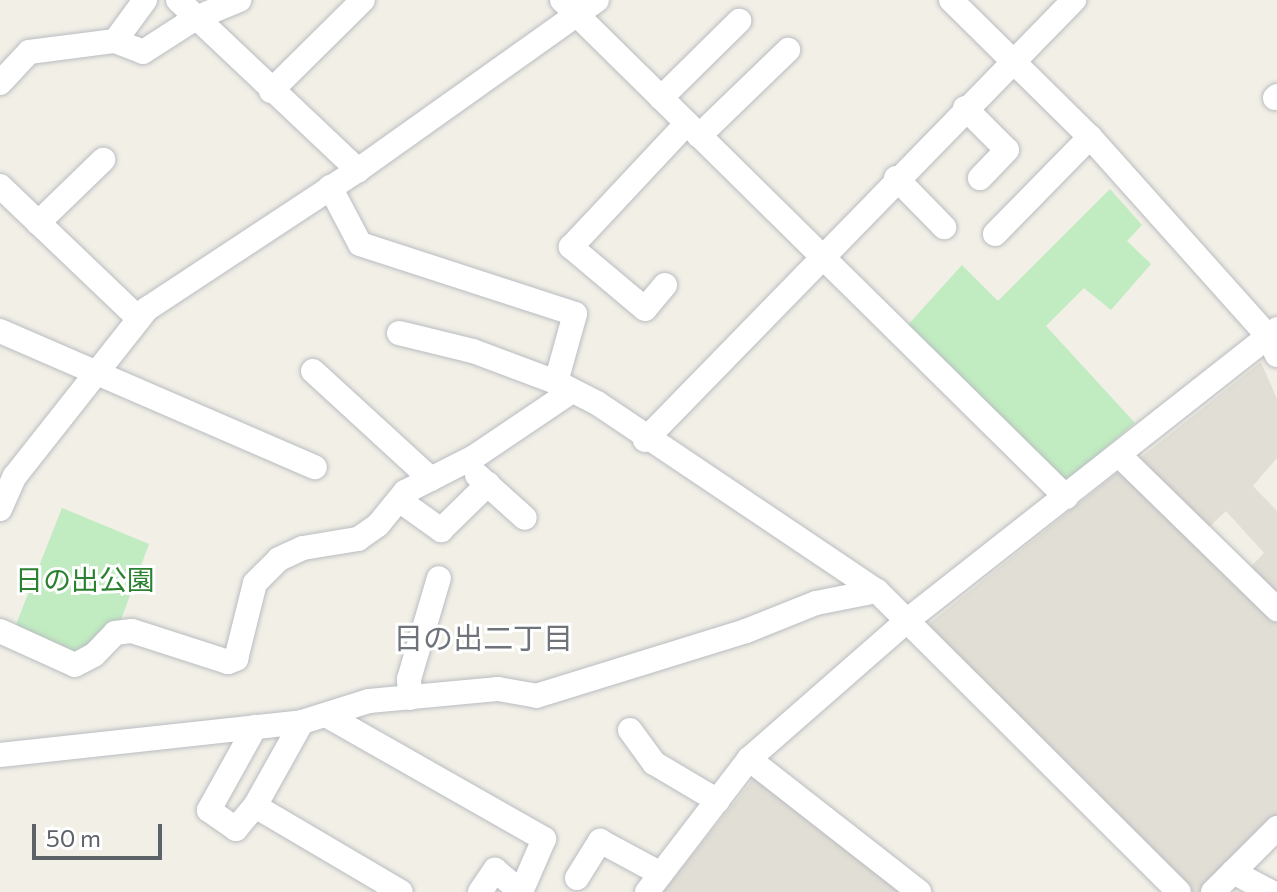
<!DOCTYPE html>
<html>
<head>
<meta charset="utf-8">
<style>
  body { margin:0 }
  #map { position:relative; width:1277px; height:892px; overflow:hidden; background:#f1efe6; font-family:Commissioner,"Noto Sans JP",sans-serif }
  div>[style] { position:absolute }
  .education>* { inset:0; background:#e1ded5 }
  .green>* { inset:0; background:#c1ebc1 }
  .roads { filter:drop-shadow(0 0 2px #b9bcc1) drop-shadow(0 0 2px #b9bcc1) }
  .minor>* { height:24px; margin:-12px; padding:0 12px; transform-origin:12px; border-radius:12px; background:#fff }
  span { translate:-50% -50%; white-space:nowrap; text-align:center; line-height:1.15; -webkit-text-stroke:6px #fff; paint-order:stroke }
  .park-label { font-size:28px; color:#2a8130 }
  .neighbourhood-label { font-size:30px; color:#6e747a }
  .scale { position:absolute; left:32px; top:824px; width:130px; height:36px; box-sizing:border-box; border:4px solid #5d6268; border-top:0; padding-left:10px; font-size:24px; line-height:28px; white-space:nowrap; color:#5d6268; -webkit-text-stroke:6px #fff; paint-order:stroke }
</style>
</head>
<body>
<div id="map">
  <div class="education">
    <i style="clip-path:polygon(1261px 362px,1277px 399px,1277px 458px,1253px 486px,1277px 511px,1277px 602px,1246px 572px,1264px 553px,1226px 511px,1205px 531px,1135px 462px)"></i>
    <i style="clip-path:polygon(1123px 468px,1277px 622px,1277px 817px,1201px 892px,1189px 892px,925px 627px)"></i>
    <i style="clip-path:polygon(754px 778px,903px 892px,663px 892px)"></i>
  </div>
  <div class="green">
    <i style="clip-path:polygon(1110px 189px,1142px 225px,1127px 241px,1151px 264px,1111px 310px,1084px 288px,1046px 326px,1135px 423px,1063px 484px,906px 327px,962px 265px,998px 301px)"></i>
    <i style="clip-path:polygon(62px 508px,149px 544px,119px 625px,77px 657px,15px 627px)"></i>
  </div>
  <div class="roads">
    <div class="minor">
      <i style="left:178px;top:0;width:248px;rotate:43.4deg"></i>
      <i style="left:562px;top:0;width:708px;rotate:44.6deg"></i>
      <i style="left:951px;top:0;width:195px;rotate:44.6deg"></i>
      <i style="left:1090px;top:137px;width:267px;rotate:48.2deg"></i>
      <i style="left:1268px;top:336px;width:21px;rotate:65deg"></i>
      <i style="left:115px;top:41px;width:51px;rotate:-53.8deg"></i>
      <i style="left:0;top:83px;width:42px;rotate:-46.9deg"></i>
      <i style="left:29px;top:52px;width:87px;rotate:-7.3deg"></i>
      <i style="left:115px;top:41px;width:30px;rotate:21deg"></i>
      <i style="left:143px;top:52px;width:63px;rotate:-32.7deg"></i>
      <i style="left:196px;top:18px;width:47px;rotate:-22.7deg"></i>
      <i style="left:271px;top:91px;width:129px;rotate:-44.7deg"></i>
      <i style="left:661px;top:98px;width:110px;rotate:-44.6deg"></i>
      <i style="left:1275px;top:98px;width:3px;rotate:-45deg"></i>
      <i style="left:965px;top:108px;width:59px;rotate:45deg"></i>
      <i style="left:1007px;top:150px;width:39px;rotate:134deg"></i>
      <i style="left:699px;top:136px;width:124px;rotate:-44deg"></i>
      <i style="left:896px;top:178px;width:69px;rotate:45.6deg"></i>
      <i style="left:0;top:186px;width:192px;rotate:43.7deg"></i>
      <i style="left:330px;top:187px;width:64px;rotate:62.2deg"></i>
      <i style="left:360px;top:244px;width:226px;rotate:18deg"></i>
      <i style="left:575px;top:314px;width:71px;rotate:105.6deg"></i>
      <i style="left:556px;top:382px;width:46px;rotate:27.1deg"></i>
      <i style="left:597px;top:403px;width:337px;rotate:33.9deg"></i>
      <i style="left:877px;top:591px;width:426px;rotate:44.9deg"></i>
      <i style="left:38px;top:223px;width:91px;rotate:-44.1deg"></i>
      <i style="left:995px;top:234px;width:136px;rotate:-45.6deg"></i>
      <i style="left:665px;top:285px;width:31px;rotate:130deg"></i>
      <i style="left:645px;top:309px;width:97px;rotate:-140deg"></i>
      <i style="left:571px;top:247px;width:168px;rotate:-46.9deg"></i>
      <i style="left:0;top:331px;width:343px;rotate:23.4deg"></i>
      <i style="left:399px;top:333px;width:76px;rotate:13.7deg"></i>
      <i style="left:473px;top:351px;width:89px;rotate:20.5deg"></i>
      <i style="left:313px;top:371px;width:160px;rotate:42.5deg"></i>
      <i style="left:645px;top:440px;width:615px;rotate:-45.73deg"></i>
      <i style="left:1119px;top:455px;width:221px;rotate:44.3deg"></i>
      <i style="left:477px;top:475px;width:64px;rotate:41.9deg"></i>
      <i style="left:399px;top:500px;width:52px;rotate:35.5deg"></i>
      <i style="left:441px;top:530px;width:66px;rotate:-44.4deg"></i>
      <i style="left:0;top:509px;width:36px;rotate:-66deg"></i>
      <i style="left:15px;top:476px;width:213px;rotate:-51.7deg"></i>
      <i style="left:147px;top:309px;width:253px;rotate:-33.4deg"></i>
      <i style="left:358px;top:170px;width:293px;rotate:-35.4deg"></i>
      <i style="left:0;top:631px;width:82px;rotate:24.4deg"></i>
      <i style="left:75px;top:665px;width:21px;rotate:-28deg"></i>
      <i style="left:94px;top:655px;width:30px;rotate:-46deg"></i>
      <i style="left:115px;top:633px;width:17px;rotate:-7deg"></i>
      <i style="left:132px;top:631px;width:101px;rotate:17.9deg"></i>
      <i style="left:228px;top:662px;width:9px;rotate:-21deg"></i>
      <i style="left:236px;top:659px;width:78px;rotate:-76deg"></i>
      <i style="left:255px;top:583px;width:34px;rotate:-45deg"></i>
      <i style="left:279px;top:559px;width:26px;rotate:-25deg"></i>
      <i style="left:303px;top:548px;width:56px;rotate:-9.3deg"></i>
      <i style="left:358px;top:539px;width:24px;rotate:-35deg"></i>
      <i style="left:378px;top:525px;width:43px;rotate:-50.7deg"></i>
      <i style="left:405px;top:492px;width:77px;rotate:-26.9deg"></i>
      <i style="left:474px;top:457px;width:115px;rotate:-34deg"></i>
      <i style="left:410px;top:698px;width:19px;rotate:-93deg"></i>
      <i style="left:409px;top:679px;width:105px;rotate:-73.5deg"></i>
      <i style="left:326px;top:715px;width:251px;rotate:29.6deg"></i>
      <i style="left:544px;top:839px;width:58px;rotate:113.5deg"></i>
      <i style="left:302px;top:722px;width:96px;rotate:119.2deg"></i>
      <i style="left:255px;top:806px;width:169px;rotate:30.5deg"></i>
      <i style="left:630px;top:730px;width:41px;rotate:54deg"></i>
      <i style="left:654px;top:763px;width:74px;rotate:30.7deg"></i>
      <i style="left:0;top:755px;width:304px;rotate:-6.2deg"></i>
      <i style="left:302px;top:722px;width:70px;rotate:-17.4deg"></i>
      <i style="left:369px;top:701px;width:130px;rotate:-5.3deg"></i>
      <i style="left:498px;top:689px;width:39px;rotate:10deg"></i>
      <i style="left:536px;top:696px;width:220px;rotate:-17.2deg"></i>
      <i style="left:746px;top:631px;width:75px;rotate:-21.8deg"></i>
      <i style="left:816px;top:603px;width:62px;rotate:-11.1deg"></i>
      <i style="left:749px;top:759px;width:216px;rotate:38deg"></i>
      <i style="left:255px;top:806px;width:30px;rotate:130deg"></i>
      <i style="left:236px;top:829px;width:33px;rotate:-145deg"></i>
      <i style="left:209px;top:810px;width:95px;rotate:-61deg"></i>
      <i style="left:1233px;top:872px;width:43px;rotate:27.8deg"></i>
      <i style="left:577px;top:878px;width:44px;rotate:-58.1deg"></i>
      <i style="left:600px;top:841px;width:69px;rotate:28.4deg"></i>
      <i style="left:480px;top:892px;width:27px;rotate:-56deg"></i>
      <i style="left:495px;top:870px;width:34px;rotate:40deg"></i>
      <i style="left:647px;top:892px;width:168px;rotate:-52.5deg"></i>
      <i style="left:749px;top:759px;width:213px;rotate:-41.2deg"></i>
      <i style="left:909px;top:619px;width:469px;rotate:-38.2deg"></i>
      <i style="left:1213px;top:892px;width:91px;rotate:-45deg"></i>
    </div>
  </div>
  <div class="park-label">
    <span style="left:85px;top:579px">日の出公園</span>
  </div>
  <div class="neighbourhood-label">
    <span style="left:483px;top:637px">日の出二丁目</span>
  </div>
  <div class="scale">50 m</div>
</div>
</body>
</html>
